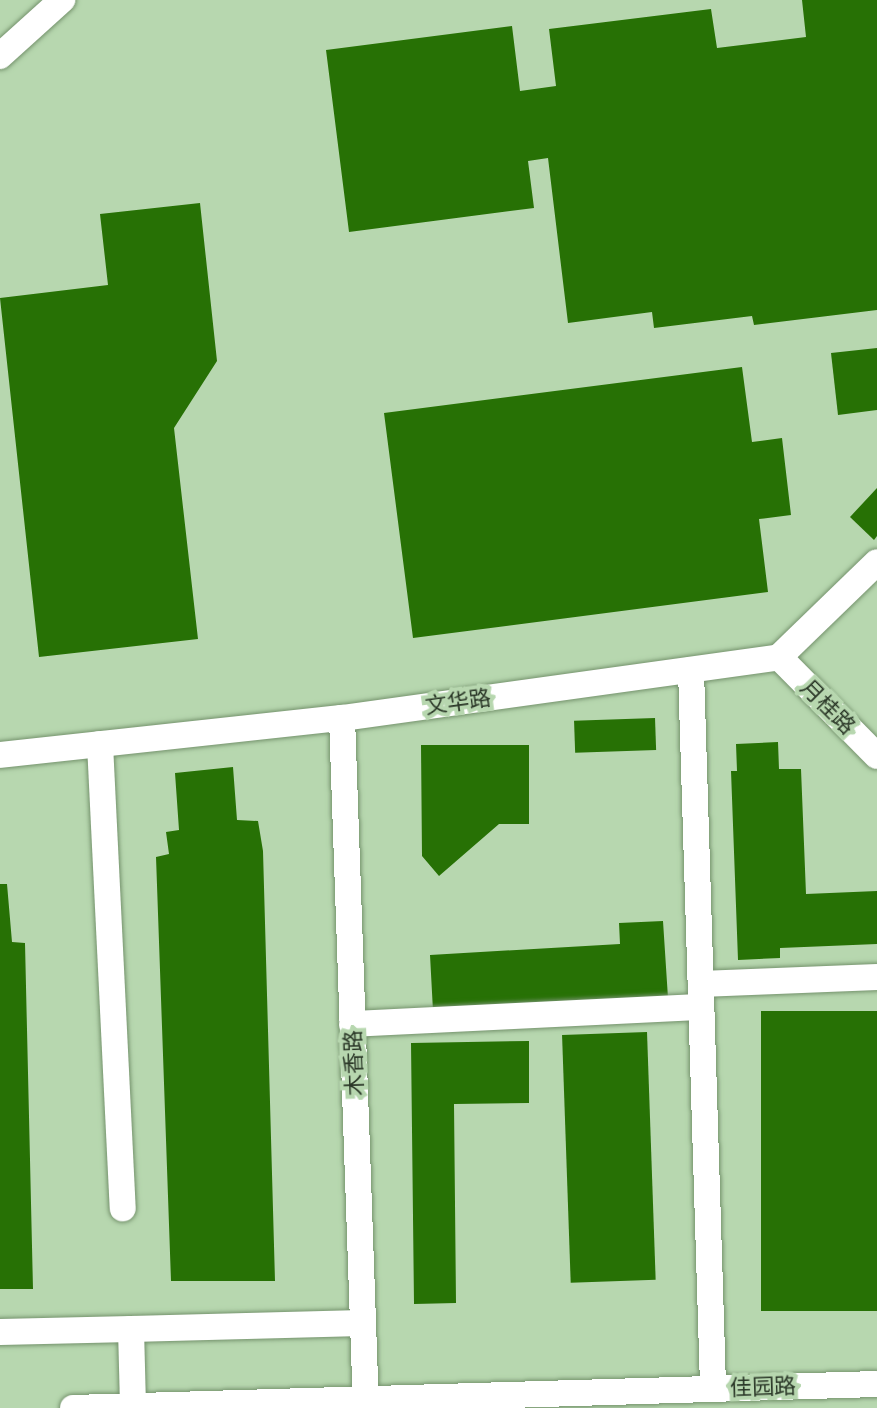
<!DOCTYPE html>
<html>
<head>
<meta charset="utf-8">
<style>
  body { margin:0 }
  #map { position:relative; width:877px; height:1408px; overflow:hidden; background:#b7d7af; font-family:Lora,"Noto Sans SC",serif }
  div>[style] { position:absolute }
  .building>* { inset:0; background:#277105; transform-origin:0 0 }
  .roads { filter:drop-shadow(0 0 2px #75936d) drop-shadow(0 0 2px #75936d) }
  .minor>* { height:26px; margin:-13px; padding:0 13px; transform-origin:13px; border-radius:13px; background:#fff }
  span { translate:-50% -50%; white-space:nowrap; text-align:center; line-height:1.15; -webkit-text-stroke:8px #b7d7af; paint-order:stroke }
  .street-label { font-size:22px; color:#2a3727 }
</style>
</head>
<body>
<div id="map">
  <div class="building">
    <i style="clip-path:polygon(802px 0,877px 0,877px 310px,754px 325px,752px 316px,654px 328px,652px 312px,568px 323px,548px 158px,528px 161px,534px 208px,349px 232px,326px 50px,512px 26px,520px 91px,556px 86px,549px 29px,711px 9px,717px 48px,806px 37px)"></i>
    <i style="clip-path:polygon(200px 203px,217px 361px,174px 428px,198px 639px,39px 657px,0 298px,108px 285px,100px 214px)"></i>
    <i style="clip-path:polygon(877px 348px,877px 410px,838px 415px,831px 353px)"></i>
    <i style="clip-path:polygon(742px 367px,752px 442px,782px 438px,791px 515px,759px 519px,768px 592px,413px 638px,384px 413px)"></i>
    <i style="clip-path:polygon(877px 488px,877px 536px,874px 540px,850px 517px)"></i>
    <i style="left:655px;top:718px;width:32px;height:81px;rotate:88deg"></i>
    <i style="clip-path:polygon(778px 742px,779px 769px,801px 769px,806px 894px,877px 891px,877px 944px,780px 948px,780px 958px,738px 960px,731px 771px,737px 771px,736px 744px)"></i>
    <i style="clip-path:polygon(421px 745px,529px 745px,529px 824px,499px 824px,439px 876px,422px 856px)"></i>
    <i style="clip-path:polygon(233px 767px,237px 820px,258px 821px,263px 851px,275px 1281px,171px 1281px,156px 857px,169px 854px,166px 832px,179px 830px,175px 773px)"></i>
    <i style="clip-path:polygon(0 884px,7px 884px,12px 942px,25px 943px,33px 1289px,0 1289px)"></i>
    <i style="clip-path:polygon(663px 921px,668px 998px,433px 1011px,430px 955px,620px 944px,619px 923px)"></i>
    <i style="left:877px;top:1011px;width:300px;height:116px;rotate:90deg"></i>
    <i style="left:647px;top:1032px;width:248px;height:85px;rotate:88deg"></i>
    <i style="clip-path:polygon(529px 1041px,529px 1103px,454px 1104px,456px 1303px,414px 1304px,411px 1043px)"></i>
  </div>
  <div class="roads">
    <div class="minor">
      <i style="left:0;top:56px;width:84px;rotate:-42.1deg"></i>
      <i style="left:779px;top:657px;width:139px;rotate:45.3deg"></i>
      <i style="left:691px;top:670px;width:718px;rotate:88.24deg"></i>
      <i style="left:342px;top:718px;width:690px;rotate:88.01deg"></i>
      <i style="left:100px;top:744px;width:465px;rotate:87.2deg"></i>
      <i style="left:0;top:755px;width:344px;rotate:-6.2deg"></i>
      <i style="left:342px;top:718px;width:441px;rotate:-7.9deg"></i>
      <i style="left:779px;top:657px;width:136px;rotate:-44.1deg"></i>
      <i style="left:701px;top:984px;width:176px;rotate:-2.3deg"></i>
      <i style="left:352px;top:1024px;width:349px;rotate:-2.8deg"></i>
      <i style="left:131px;top:1329px;width:231px;rotate:-1.5deg"></i>
      <i style="left:0;top:1332px;width:131px;rotate:-1.3deg"></i>
      <i style="left:131px;top:1329px;width:77px;rotate:88.5deg"></i>
      <i style="left:73px;top:1408px;width:804px;rotate:-1.71deg"></i>
    </div>
  </div>
  <div class="street-label">
    <span style="left:458px;top:702px;rotate:-8deg">文华路</span>
    <span style="left:828px;top:707px;rotate:45deg">月桂路</span>
    <span style="left:354px;top:1063px;rotate:-92deg">木香路</span>
    <span style="left:763px;top:1387px;rotate:-2deg">佳园路</span>
  </div>
</div>
</body>
</html>
